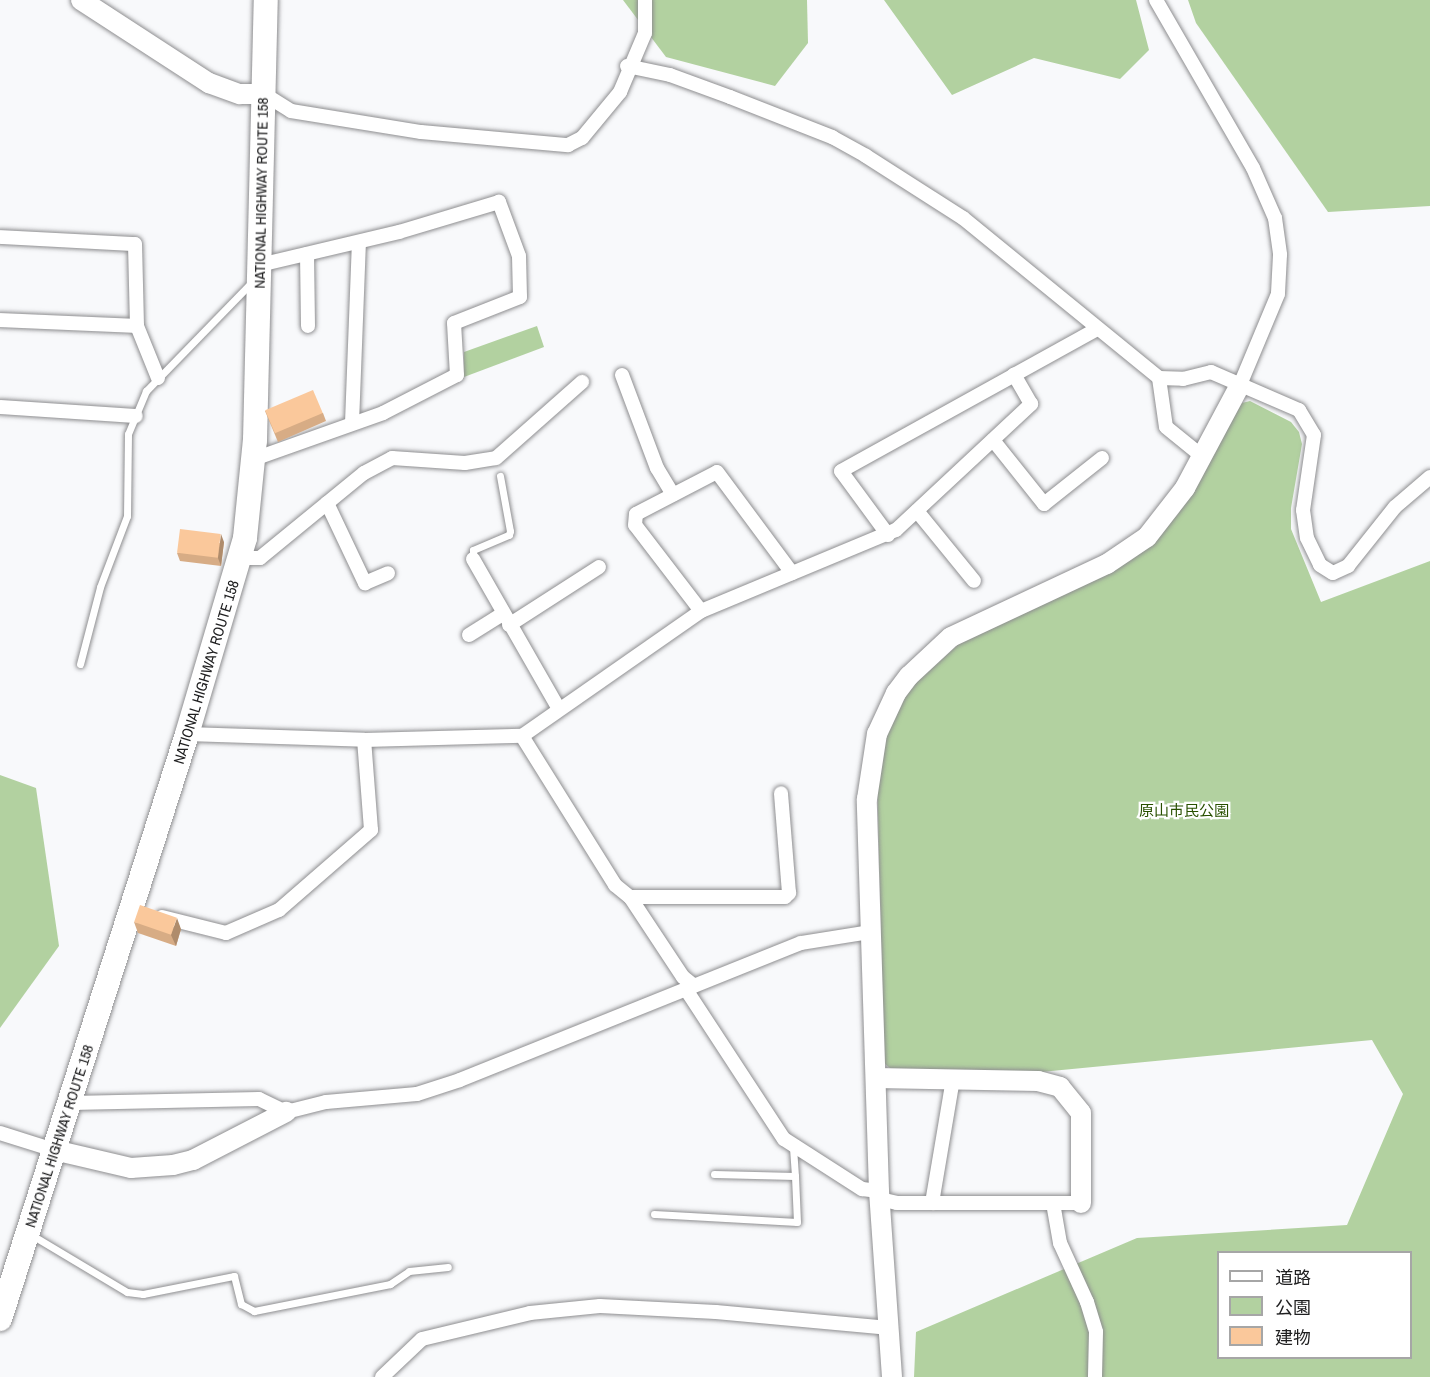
<!DOCTYPE html>
<html>
<head>
<meta charset="utf-8">
<style>
  body { margin:0 }
  #map { position:relative; width:1430px; height:1377px; overflow:hidden; background:#f8f9fb; font-family:"Archivo Narrow","Noto Sans JP",sans-serif }
  div>[style] { position:absolute }
  .green>* { inset:0; background:#b2d1a0 }
  .roads { filter:drop-shadow(0 0 2px #8e8e90) drop-shadow(0 0 2px #8e8e90) }
  .lane>* { height:7px; margin:-3.5px; padding:0 3.5px; transform-origin:3.5px; border-radius:3.5px; background:#fff }
  .street>* { height:14px; margin:-7px; padding:0 7px; transform-origin:7px; border-radius:7px; background:#fff }
  .secondary>* { height:20px; margin:-10px; padding:0 10px; transform-origin:10px; border-radius:10px; background:#fff }
  .highway>* { height:24px; margin:-12px; padding:0 12px; transform-origin:12px; border-radius:12px; background:#fff }
  .wall>* { inset:0; background:#d7ac85 }
  .shaded-wall>* { inset:0; background:#af8c6c }
  .building>* { inset:0; background:#fac89b; transform-origin:0 0 }
  span { translate:-50% -50%; white-space:nowrap; text-align:center; line-height:1.15; -webkit-text-stroke:4.5px #fff; paint-order:stroke }
  .street-label { font-size:15px; color:#202021 }
  .park-label { font-size:15px; color:#295000 }
  .legend { position:absolute; left:1217px; top:1251px; width:195px; height:108px; box-sizing:border-box; background:#fff; border:2px solid #a6a6a6; margin:0; padding:8px 10px; list-style:none; font-size:18px; color:#202021 }
  .legend li { display:flex; align-items:center; gap:12px; height:30px }
  .legend b { width:30px; border:2px solid #a6a6a6 }
</style>
</head>
<body>
<div id="map">
  <div class="green">
    <i style="clip-path:polygon(623px 0,807px 0,808px 43px,775px 86px,666px 57px)"></i>
    <i style="clip-path:polygon(884px 0,1136px 0,1149px 50px,1120px 79px,1034px 58px,952px 95px)"></i>
    <i style="clip-path:polygon(1188px 0,1430px 0,1430px 206px,1328px 212px,1196px 23px)"></i>
    <i style="clip-path:polygon(537px 326px,544px 347px,464px 377px,464px 352px)"></i>
    <i style="clip-path:polygon(evenodd,1250px 401px,1291px 422px,1299px 432px,1302px 444px,1291px 508px,1291px 529px,1321px 602px,1430px 561px,1430px 1377px,914px 1377px,916px 1332px,1137px 1238px,1347px 1225px,1403px 1094px,1372px 1040px,1041px 1072px,891px 1069px,884px 1063px,877px 772px,888px 729px,906px 692px,963px 640px,1131px 560px,1178px 514px,1242px 403px,1250px 401px,1218px 1252px,1410px 1252px,1410px 1358px,1218px 1358px,1218px 1252px)"></i>
    <i style="clip-path:polygon(0 775px,36px 788px,59px 946px,0 1028px)"></i>
  </div>
  <div class="roads">
    <div class="lane">
      <i style="left:473px;top:559px;width:9px;rotate:-90deg"></i>
      <i style="left:473px;top:550px;width:39px;rotate:-23deg"></i>
      <i style="left:509px;top:535px;width:4px;rotate:-76deg"></i>
      <i style="left:510px;top:531px;width:56px;rotate:-100.3deg"></i>
      <i style="left:80px;top:664px;width:80px;rotate:-75.4deg"></i>
      <i style="left:100px;top:587px;width:76px;rotate:-69.2deg"></i>
      <i style="left:127px;top:516px;width:82px;rotate:-89.3deg"></i>
      <i style="left:128px;top:434px;width:47px;rotate:-67.3deg"></i>
      <i style="left:146px;top:391px;width:153px;rotate:-45.8deg"></i>
      <i style="left:714px;top:1174px;width:81px;rotate:1.4deg"></i>
      <i style="left:795px;top:1176px;width:30px;rotate:-94deg"></i>
      <i style="left:654px;top:1214px;width:143px;rotate:3.2deg"></i>
      <i style="left:797px;top:1222px;width:46px;rotate:-92.5deg"></i>
      <i style="left:30px;top:1234px;width:113px;rotate:30.9deg"></i>
      <i style="left:127px;top:1292px;width:16px;rotate:7deg"></i>
      <i style="left:143px;top:1294px;width:93px;rotate:-11.2deg"></i>
      <i style="left:234px;top:1276px;width:29px;rotate:76deg"></i>
      <i style="left:241px;top:1304px;width:15px;rotate:28deg"></i>
      <i style="left:254px;top:1311px;width:139px;rotate:-11.2deg"></i>
      <i style="left:390px;top:1284px;width:23px;rotate:-34deg"></i>
      <i style="left:409px;top:1271px;width:39px;rotate:-6deg"></i>
    </div>
    <div class="street">
      <i style="left:1156px;top:0;width:194px;rotate:60deg"></i>
      <i style="left:1253px;top:168px;width:55px;rotate:66.3deg"></i>
      <i style="left:1275px;top:218px;width:37px;rotate:82deg"></i>
      <i style="left:1280px;top:255px;width:39px;rotate:93deg"></i>
      <i style="left:1278px;top:294px;width:99px;rotate:112.7deg"></i>
      <i style="left:627px;top:66px;width:44px;rotate:11.8deg"></i>
      <i style="left:670px;top:75px;width:64px;rotate:20.1deg"></i>
      <i style="left:730px;top:97px;width:110px;rotate:21.4deg"></i>
      <i style="left:832px;top:137px;width:39px;rotate:29deg"></i>
      <i style="left:866px;top:156px;width:115px;rotate:32.6deg"></i>
      <i style="left:963px;top:218px;width:253px;rotate:39.2deg"></i>
      <i style="left:1159px;top:378px;width:24px;rotate:2deg"></i>
      <i style="left:1183px;top:379px;width:29px;rotate:-14deg"></i>
      <i style="left:1211px;top:372px;width:96px;rotate:23.4deg"></i>
      <i style="left:1299px;top:410px;width:29px;rotate:59deg"></i>
      <i style="left:1314px;top:435px;width:76px;rotate:98.3deg"></i>
      <i style="left:1303px;top:510px;width:28px;rotate:82deg"></i>
      <i style="left:1307px;top:538px;width:30px;rotate:64deg"></i>
      <i style="left:1320px;top:565px;width:15px;rotate:32deg"></i>
      <i style="left:1333px;top:573px;width:17px;rotate:-25deg"></i>
      <i style="left:1348px;top:566px;width:75px;rotate:-51.5deg"></i>
      <i style="left:1395px;top:507px;width:46px;rotate:-40.6deg"></i>
      <i style="left:264px;top:94px;width:32px;rotate:32deg"></i>
      <i style="left:291px;top:111px;width:132px;rotate:9.2deg"></i>
      <i style="left:421px;top:132px;width:148px;rotate:5.1deg"></i>
      <i style="left:568px;top:145px;width:16px;rotate:-27deg"></i>
      <i style="left:582px;top:138px;width:60px;rotate:-50.4deg"></i>
      <i style="left:620px;top:92px;width:64px;rotate:-67deg"></i>
      <i style="left:645px;top:33px;width:33px;rotate:-90deg"></i>
      <i style="left:0;top:237px;width:135px;rotate:3deg"></i>
      <i style="left:135px;top:244px;width:82px;rotate:88.6deg"></i>
      <i style="left:137px;top:326px;width:56px;rotate:68deg"></i>
      <i style="left:307px;top:254px;width:72px;rotate:89.2deg"></i>
      <i style="left:0;top:320px;width:137px;rotate:2.5deg"></i>
      <i style="left:622px;top:375px;width:99px;rotate:69.4deg"></i>
      <i style="left:657px;top:468px;width:31px;rotate:59deg"></i>
      <i style="left:1159px;top:378px;width:49px;rotate:81.9deg"></i>
      <i style="left:1166px;top:427px;width:48px;rotate:39deg"></i>
      <i style="left:0;top:407px;width:136px;rotate:3.8deg"></i>
      <i style="left:352px;top:423px;width:181px;rotate:-87.8deg"></i>
      <i style="left:993px;top:440px;width:82px;rotate:51.4deg"></i>
      <i style="left:1044px;top:504px;width:74px;rotate:-38.4deg"></i>
      <i style="left:254px;top:459px;width:137px;rotate:-19.6deg"></i>
      <i style="left:383px;top:413px;width:83px;rotate:-27.2deg"></i>
      <i style="left:457px;top:375px;width:52px;rotate:-93.3deg"></i>
      <i style="left:454px;top:323px;width:71px;rotate:-21.5deg"></i>
      <i style="left:520px;top:297px;width:41px;rotate:-91.4deg"></i>
      <i style="left:519px;top:256px;width:58px;rotate:-110.3deg"></i>
      <i style="left:499px;top:202px;width:104px;rotate:163.3deg"></i>
      <i style="left:399px;top:232px;width:144px;rotate:166.7deg"></i>
      <i style="left:327px;top:503px;width:89px;rotate:64.6deg"></i>
      <i style="left:365px;top:583px;width:25px;rotate:-23deg"></i>
      <i style="left:917px;top:511px;width:90px;rotate:50.8deg"></i>
      <i style="left:888px;top:535px;width:79px;rotate:-126.3deg"></i>
      <i style="left:841px;top:471px;width:198px;rotate:-29deg"></i>
      <i style="left:240px;top:558px;width:20px"></i>
      <i style="left:260px;top:558px;width:134px;rotate:-39.3deg"></i>
      <i style="left:364px;top:473px;width:32px;rotate:-28deg"></i>
      <i style="left:392px;top:458px;width:73px;rotate:3.9deg"></i>
      <i style="left:465px;top:463px;width:31px;rotate:-9deg"></i>
      <i style="left:496px;top:458px;width:115px;rotate:-41.5deg"></i>
      <i style="left:473px;top:559px;width:173px;rotate:60.2deg"></i>
      <i style="left:701px;top:611px;width:108px;rotate:-127.5deg"></i>
      <i style="left:635px;top:525px;width:11px;rotate:-85deg"></i>
      <i style="left:636px;top:514px;width:91px;rotate:-27.4deg"></i>
      <i style="left:717px;top:472px;width:126px;rotate:53.4deg"></i>
      <i style="left:509px;top:625px;width:107px;rotate:-32.8deg"></i>
      <i style="left:469px;top:635px;width:40px;rotate:-32deg"></i>
      <i style="left:187px;top:734px;width:177px;rotate:1.9deg"></i>
      <i style="left:364px;top:740px;width:158px;rotate:-1.5deg"></i>
      <i style="left:522px;top:736px;width:218px;rotate:-34.9deg"></i>
      <i style="left:701px;top:611px;width:211px;rotate:-22.6deg"></i>
      <i style="left:896px;top:530px;width:185px;rotate:-43deg"></i>
      <i style="left:1031px;top:404px;width:34px;rotate:-120deg"></i>
      <i style="left:1014px;top:375px;width:95px;rotate:-29deg"></i>
      <i style="left:522px;top:736px;width:176px;rotate:58deg"></i>
      <i style="left:615px;top:885px;width:19px;rotate:39deg"></i>
      <i style="left:630px;top:897px;width:96px;rotate:56.5deg"></i>
      <i style="left:683px;top:977px;width:14px;rotate:39deg"></i>
      <i style="left:630px;top:897px;width:155px"></i>
      <i style="left:785px;top:897px;width:6px;rotate:-45deg"></i>
      <i style="left:789px;top:893px;width:100px;rotate:-94.6deg"></i>
      <i style="left:162px;top:917px;width:66px;rotate:14deg"></i>
      <i style="left:226px;top:933px;width:58px;rotate:-23.5deg"></i>
      <i style="left:279px;top:910px;width:122px;rotate:-41deg"></i>
      <i style="left:371px;top:830px;width:90px;rotate:-94.4deg"></i>
      <i style="left:687px;top:991px;width:177px;rotate:56.8deg"></i>
      <i style="left:784px;top:1139px;width:93px;rotate:32.7deg"></i>
      <i style="left:862px;top:1189px;width:17px;rotate:7deg"></i>
      <i style="left:71px;top:1103px;width:188px;rotate:-1.2deg"></i>
      <i style="left:259px;top:1099px;width:30px;rotate:26deg"></i>
      <i style="left:286px;top:1112px;width:41px;rotate:-14deg"></i>
      <i style="left:326px;top:1102px;width:91px;rotate:-5deg"></i>
      <i style="left:417px;top:1094px;width:45px;rotate:-18deg"></i>
      <i style="left:460px;top:1080px;width:367px;rotate:-21.9deg"></i>
      <i style="left:801px;top:943px;width:70px;rotate:-9.1deg"></i>
      <i style="left:0;top:1133px;width:57px;rotate:17.5deg"></i>
      <i style="left:880px;top:1199px;width:17px;rotate:13deg"></i>
      <i style="left:897px;top:1203px;width:184px"></i>
      <i style="left:932px;top:1203px;width:126px;rotate:-80.4deg"></i>
      <i style="left:1053px;top:1203px;width:41px;rotate:80.1deg"></i>
      <i style="left:1060px;top:1243px;width:65px;rotate:65.4deg"></i>
      <i style="left:1087px;top:1302px;width:31px;rotate:73deg"></i>
      <i style="left:1096px;top:1332px;width:45px;rotate:91.3deg"></i>
      <i style="left:382px;top:1377px;width:55px;rotate:-43.5deg"></i>
      <i style="left:422px;top:1339px;width:111px;rotate:-13.5deg"></i>
      <i style="left:530px;top:1313px;width:70px;rotate:-5.7deg"></i>
      <i style="left:600px;top:1306px;width:116px;rotate:3deg"></i>
      <i style="left:716px;top:1312px;width:173px;rotate:5.3deg"></i>
    </div>
    <div class="secondary">
      <i style="left:81px;top:0;width:153px;rotate:33deg"></i>
      <i style="left:209px;top:83px;width:33px;rotate:20deg"></i>
      <i style="left:240px;top:94px;width:24px"></i>
      <i style="left:876px;top:1078px;width:162px;rotate:1.1deg"></i>
      <i style="left:1038px;top:1081px;width:23px;rotate:15deg"></i>
      <i style="left:1060px;top:1087px;width:33px;rotate:51deg"></i>
      <i style="left:1081px;top:1113px;width:90px;rotate:90deg"></i>
      <i style="left:54px;top:1150px;width:79px;rotate:13.2deg"></i>
      <i style="left:131px;top:1168px;width:42px;rotate:-4.1deg"></i>
      <i style="left:173px;top:1165px;width:21px;rotate:-14deg"></i>
      <i style="left:193px;top:1160px;width:105px;rotate:-27.3deg"></i>
      <i style="left:892px;top:1377px;width:186px;rotate:-94deg"></i>
      <i style="left:879px;top:1191px;width:392px;rotate:-91.8deg"></i>
      <i style="left:867px;top:799px;width:66px;rotate:-81.3deg"></i>
      <i style="left:877px;top:734px;width:45px;rotate:-65.1deg"></i>
      <i style="left:896px;top:693px;width:21px;rotate:-53deg"></i>
      <i style="left:909px;top:676px;width:57px;rotate:-42.9deg"></i>
      <i style="left:951px;top:637px;width:172px;rotate:-25.1deg"></i>
      <i style="left:1107px;top:564px;width:48px;rotate:-34deg"></i>
      <i style="left:1147px;top:537px;width:62px;rotate:-52.2deg"></i>
      <i style="left:1185px;top:488px;width:117px;rotate:-61.9deg"></i>
    </div>
    <div class="highway">
      <i style="left:0;top:1319px;width:614px;rotate:-72.27deg"></i>
      <i style="left:187px;top:734px;width:204px;rotate:-73.5deg"></i>
      <i style="left:245px;top:538px;width:99px;rotate:-84.2deg"></i>
      <i style="left:255px;top:440px;width:440px;rotate:-88.6deg"></i>
    </div>
  </div>
  <div class="wall">
    <i style="clip-path:polygon(265px 411px,323px 413px,326px 421px,278px 442px)"></i>
    <i style="clip-path:polygon(224px 542px,221px 566px,180px 561px,177px 553px)"></i>
    <i style="clip-path:polygon(134px 922px,181px 929px,176px 946px,138px 933px)"></i>
  </div>
  <div class="shaded-wall">
    <i style="clip-path:polygon(221px 534px,224px 542px,221px 566px,218px 558px)"></i>
    <i style="clip-path:polygon(177px 918px,181px 929px,176px 946px,171px 935px)"></i>
  </div>
  <div class="building">
    <i style="left:313px;top:390px;width:25px;height:52px;rotate:67deg"></i>
    <i style="left:180px;top:529px;width:41px;height:24px;rotate:7deg"></i>
    <i style="left:140px;top:905px;width:39px;height:18px;rotate:19deg"></i>
  </div>
  <div class="street-label">
    <span style="left:261px;top:193px;rotate:-89deg">NATIONAL HIGHWAY ROUTE 158</span>
    <span style="left:206px;top:672px;rotate:-73deg">NATIONAL HIGHWAY ROUTE 158</span>
    <span style="left:59px;top:1136px;rotate:-72deg">NATIONAL HIGHWAY ROUTE 158</span>
  </div>
  <div class="park-label">
    <span style="left:1184px;top:811px">原山市民公園</span>
  </div>
  <ul class="legend">
  <li><b style="height:8px;background:#fff"></b>道路</li>
  <li><b style="height:16px;background:#b2d1a0"></b>公園</li>
  <li><b style="height:16px;background:#fac89b"></b>建物</li>
  </ul>
</div>
</body>
</html>
